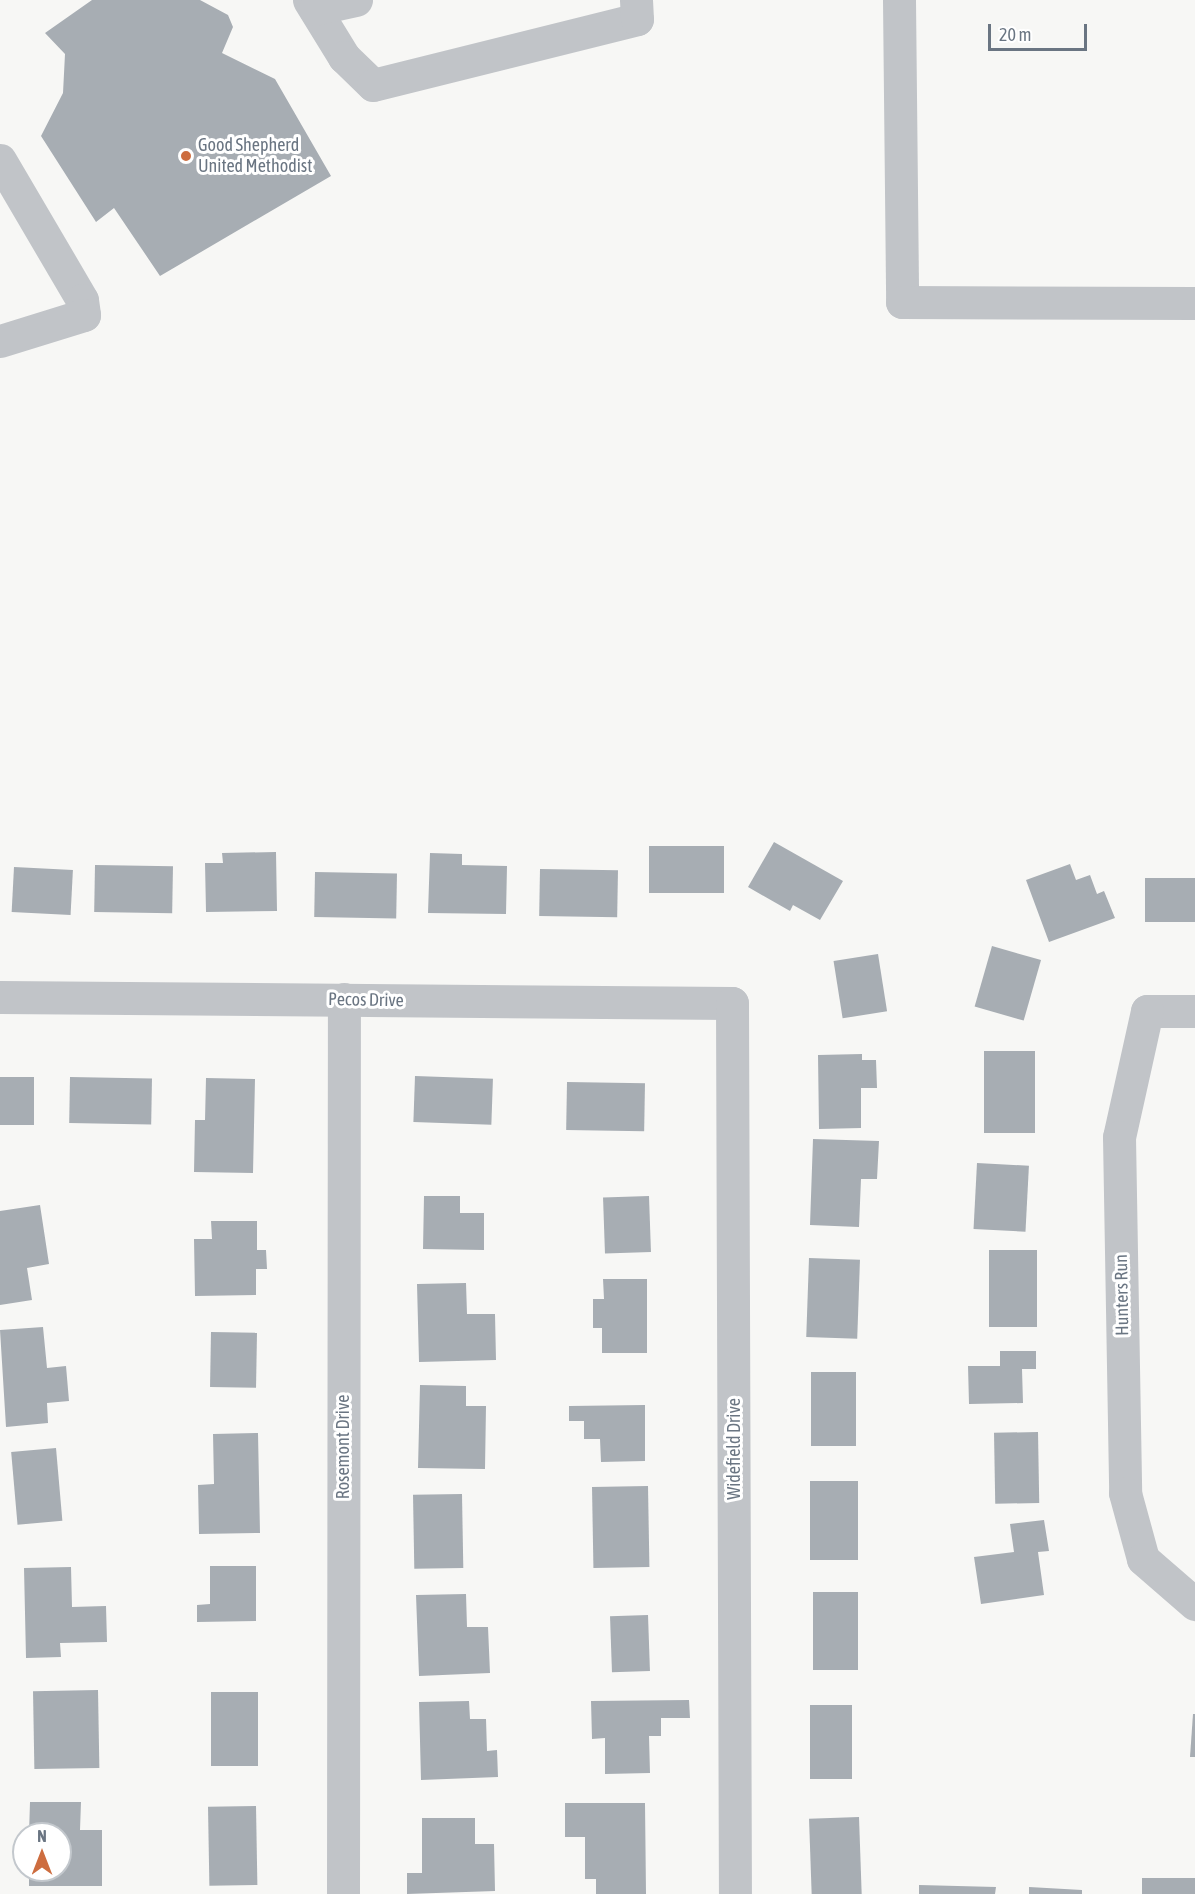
<!DOCTYPE html>
<html>
<head>
<meta charset="utf-8">
<style>
  body { margin:0 }
  #map { position:relative; width:1195px; height:1894px; overflow:hidden; background:#f7f7f5; font-family:"Asap Condensed",sans-serif }
  div>[style] { position:absolute }
  .building>* { inset:0; background:#a7adb3; transform-origin:0 0 }
  .minor>* { height:33px; margin:-16.5px; padding:0 16.5px; transform-origin:16.5px; border-radius:16.5px; background:#c1c4c8 }
  .dots>* { width:16px; height:16px; translate:-50% -50%; box-sizing:border-box; border:3px solid #fff; border-radius:50% }
  span { translate:-50% -50%; white-space:nowrap; text-align:center; line-height:1.15; -webkit-text-stroke:6px #fff; paint-order:stroke }
  .poi-label { font-size:18px; color:#6a7582 }
  .left { translate:0 -50%; text-align:left }
  .street-label { font-size:18px; color:#6a7582 }
  .north { position:absolute; left:12px; top:1822px; width:60px; height:60px; box-sizing:border-box; background:#fff; border:2px solid #c3c8cd; border-radius:50%; rotate:0deg; font-size:16px; font-weight:700; line-height:24px; text-align:center; color:#6a7582 }
  .north::after { content:''; display:block; margin:auto; width:21px; height:27px; background:#cd6d3f; clip-path:polygon(50% 0,100% 100%,50% 72%,0 100%) }
  .scale { position:absolute; left:988px; top:24px; width:99px; height:27px; box-sizing:border-box; border:3px solid #6a7582; border-top:0; padding-left:8px; font-size:18px; line-height:21px; white-space:nowrap; color:#6a7582; -webkit-text-stroke:4px #fff; paint-order:stroke }
</style>
</head>
<body>
<div id="map">
  <div class="building">
    <i style="clip-path:polygon(92px 0,200px 0,228px 15px,233px 27px,222px 53px,275px 79px,331px 176px,160px 276px,114px 208px,96px 222px,41px 136px,63px 93px,65px 54px,45px 33px)"></i>
    <i style="clip-path:polygon(774px 842px,843px 881px,820px 920px,793px 905px,790px 911px,748px 887px)"></i>
    <i style="left:724px;top:846px;width:47px;height:75px;rotate:90deg"></i>
    <i style="clip-path:polygon(276px 852px,277px 911px,206px 912px,205px 863px,223px 863px,222px 853px)"></i>
    <i style="clip-path:polygon(430px 853px,462px 854px,462px 865px,507px 866px,506px 914px,428px 913px)"></i>
    <i style="clip-path:polygon(1070px 864px,1076px 880px,1090px 875px,1097px 894px,1104px 891px,1115px 918px,1049px 942px,1026px 880px)"></i>
    <i style="left:95px;top:865px;width:78px;height:47px;rotate:1deg"></i>
    <i style="left:14px;top:867px;width:59px;height:45px;rotate:3deg"></i>
    <i style="left:540px;top:869px;width:78px;height:47px;rotate:1deg"></i>
    <i style="left:315px;top:872px;width:82px;height:45px;rotate:1deg"></i>
    <i style="left:1145px;top:878px;width:50px;height:44px"></i>
    <i style="left:992px;top:946px;width:51px;height:63px;rotate:16deg"></i>
    <i style="left:878px;top:954px;width:58px;height:45px;rotate:81deg"></i>
    <i style="left:984px;top:1051px;width:51px;height:82px"></i>
    <i style="clip-path:polygon(862px 1054px,862px 1060px,876px 1060px,877px 1088px,861px 1088px,861px 1128px,819px 1129px,818px 1055px)"></i>
    <i style="left:415px;top:1076px;width:78px;height:46px;rotate:2deg"></i>
    <i style="left:0;top:1077px;width:34px;height:48px"></i>
    <i style="left:70px;top:1077px;width:82px;height:46px;rotate:1deg"></i>
    <i style="clip-path:polygon(206px 1078px,255px 1079px,253px 1173px,194px 1172px,195px 1120px,205px 1120px)"></i>
    <i style="left:567px;top:1082px;width:78px;height:48px;rotate:1deg"></i>
    <i style="clip-path:polygon(813px 1139px,879px 1141px,877px 1179px,861px 1179px,859px 1227px,810px 1225px)"></i>
    <i style="left:977px;top:1163px;width:52px;height:66px;rotate:3deg"></i>
    <i style="clip-path:polygon(424px 1196px,460px 1196px,460px 1213px,484px 1213px,484px 1250px,423px 1249px)"></i>
    <i style="left:649px;top:1196px;width:56px;height:46px;rotate:88deg"></i>
    <i style="clip-path:polygon(40px 1205px,49px 1264px,27px 1268px,32px 1300px,0 1305px,0 1211px)"></i>
    <i style="clip-path:polygon(211px 1221px,257px 1221px,257px 1250px,266px 1250px,267px 1269px,256px 1269px,256px 1295px,195px 1296px,194px 1239px,212px 1239px)"></i>
    <i style="left:989px;top:1250px;width:48px;height:77px"></i>
    <i style="left:809px;top:1258px;width:51px;height:79px;rotate:2deg"></i>
    <i style="clip-path:polygon(603px 1279px,647px 1279px,647px 1353px,602px 1353px,602px 1328px,593px 1328px,593px 1299px,604px 1299px)"></i>
    <i style="clip-path:polygon(466px 1283px,467px 1314px,495px 1314px,496px 1360px,419px 1362px,417px 1284px)"></i>
    <i style="clip-path:polygon(43px 1327px,47px 1368px,66px 1366px,69px 1401px,47px 1403px,48px 1423px,6px 1427px,0 1330px)"></i>
    <i style="left:211px;top:1332px;width:46px;height:55px;rotate:1deg"></i>
    <i style="clip-path:polygon(1000px 1351px,1036px 1351px,1036px 1369px,1022px 1369px,1023px 1403px,969px 1404px,968px 1366px,1000px 1366px)"></i>
    <i style="left:811px;top:1372px;width:45px;height:74px"></i>
    <i style="clip-path:polygon(420px 1385px,466px 1386px,466px 1406px,486px 1406px,485px 1469px,418px 1468px)"></i>
    <i style="clip-path:polygon(645px 1405px,645px 1461px,601px 1462px,600px 1439px,584px 1439px,584px 1421px,569px 1421px,569px 1406px)"></i>
    <i style="left:1038px;top:1432px;width:71px;height:44px;rotate:89deg"></i>
    <i style="clip-path:polygon(258px 1433px,260px 1533px,199px 1534px,198px 1485px,214px 1484px,213px 1434px)"></i>
    <i style="left:56px;top:1448px;width:73px;height:45px;rotate:85deg"></i>
    <i style="left:858px;top:1481px;width:79px;height:48px;rotate:90deg"></i>
    <i style="left:648px;top:1486px;width:81px;height:56px;rotate:89deg"></i>
    <i style="left:462px;top:1494px;width:74px;height:49px;rotate:89deg"></i>
    <i style="clip-path:polygon(1044px 1520px,1049px 1551px,1038px 1552px,1044px 1595px,981px 1604px,974px 1557px,1014px 1552px,1010px 1524px)"></i>
    <i style="clip-path:polygon(210px 1566px,256px 1566px,256px 1621px,197px 1622px,197px 1605px,210px 1604px)"></i>
    <i style="clip-path:polygon(71px 1567px,72px 1607px,106px 1606px,107px 1642px,60px 1643px,61px 1657px,26px 1658px,24px 1568px)"></i>
    <i style="left:813px;top:1592px;width:45px;height:78px"></i>
    <i style="clip-path:polygon(466px 1594px,467px 1627px,488px 1627px,490px 1673px,419px 1676px,416px 1595px)"></i>
    <i style="left:648px;top:1615px;width:56px;height:38px;rotate:88deg"></i>
    <i style="left:98px;top:1690px;width:78px;height:65px;rotate:89deg"></i>
    <i style="left:211px;top:1692px;width:47px;height:74px"></i>
    <i style="clip-path:polygon(689px 1700px,690px 1718px,661px 1718px,661px 1736px,649px 1736px,650px 1773px,605px 1774px,605px 1738px,592px 1739px,591px 1701px)"></i>
    <i style="clip-path:polygon(469px 1701px,470px 1719px,486px 1719px,487px 1751px,497px 1750px,498px 1777px,421px 1780px,419px 1702px)"></i>
    <i style="left:810px;top:1705px;width:42px;height:74px"></i>
    <i style="clip-path:polygon(1193px 1714px,1195px 1714px,1195px 1757px,1190px 1757px)"></i>
    <i style="clip-path:polygon(30px 1802px,81px 1802px,80px 1830px,102px 1830px,102px 1886px,29px 1886px,29px 1870px,60px 1870px,60px 1834px,29px 1834px)"></i>
    <i style="clip-path:polygon(565px 1803px,645px 1803px,646px 1894px,596px 1894px,596px 1879px,585px 1879px,585px 1837px,565px 1837px)"></i>
    <i style="left:256px;top:1806px;width:79px;height:48px;rotate:89deg"></i>
    <i style="left:859px;top:1817px;width:77px;height:50px;rotate:88deg"></i>
    <i style="clip-path:polygon(422px 1818px,475px 1818px,475px 1844px,494px 1844px,495px 1891px,407px 1894px,407px 1873px,422px 1873px)"></i>
    <i style="left:1142px;top:1878px;width:53px;height:16px"></i>
    <i style="clip-path:polygon(919px 1885px,996px 1887px,995px 1894px,919px 1894px)"></i>
    <i style="clip-path:polygon(1029px 1887px,1082px 1890px,1082px 1894px,1029px 1894px)"></i>
  </div>
  <div class="minor">
    <i style="left:309px;top:0;width:67px;rotate:58.4deg"></i>
    <i style="left:344px;top:57px;width:40px;rotate:44deg"></i>
    <i style="left:373px;top:85px;width:272px;rotate:-14deg"></i>
    <i style="left:637px;top:19px;width:19px;rotate:-93deg"></i>
    <i style="left:899px;top:0;width:302px;rotate:89.4deg"></i>
    <i style="left:902px;top:302px;width:293px;rotate:0.2deg"></i>
    <i style="left:315px;top:9px;width:42px;rotate:-12.4deg"></i>
    <i style="left:0;top:160px;width:162px;rotate:59.6deg"></i>
    <i style="left:82px;top:300px;width:15px;rotate:82deg"></i>
    <i style="left:84px;top:315px;width:88px;rotate:162.8deg"></i>
    <i style="left:0;top:997px;width:732px;rotate:0.47deg"></i>
    <i style="left:732px;top:1003px;width:891px;rotate:89.81deg"></i>
    <i style="left:1195px;top:1011px;width:48px;rotate:180deg"></i>
    <i style="left:1147px;top:1011px;width:129px;rotate:102.5deg"></i>
    <i style="left:1119px;top:1137px;width:356px;rotate:89deg"></i>
    <i style="left:1125px;top:1493px;width:68px;rotate:74.7deg"></i>
    <i style="left:1143px;top:1559px;width:69px;rotate:40.9deg"></i>
    <i style="left:343px;top:1894px;width:895px;rotate:-89.94deg"></i>
  </div>
  <div class="dots">
    <i style="left:186px;top:156px;background:#cd6d3f"></i>
  </div>
  <div class="poi-label">
    <span class="left" style="left:198px;top:156px">Good Shepherd<br>United Methodist</span>
  </div>
  <div class="street-label">
    <span style="left:366px;top:1000px;rotate:1deg">Pecos Drive</span>
    <span style="left:1122px;top:1295px;rotate:-91deg">Hunters Run</span>
    <span style="left:343px;top:1447px;rotate:-90deg">Rosemont Drive</span>
    <span style="left:734px;top:1449px;rotate:-90deg">Widefield Drive</span>
  </div>
  <div class="north">N</div>
  <div class="scale">20 m</div>
</div>
</body>
</html>
